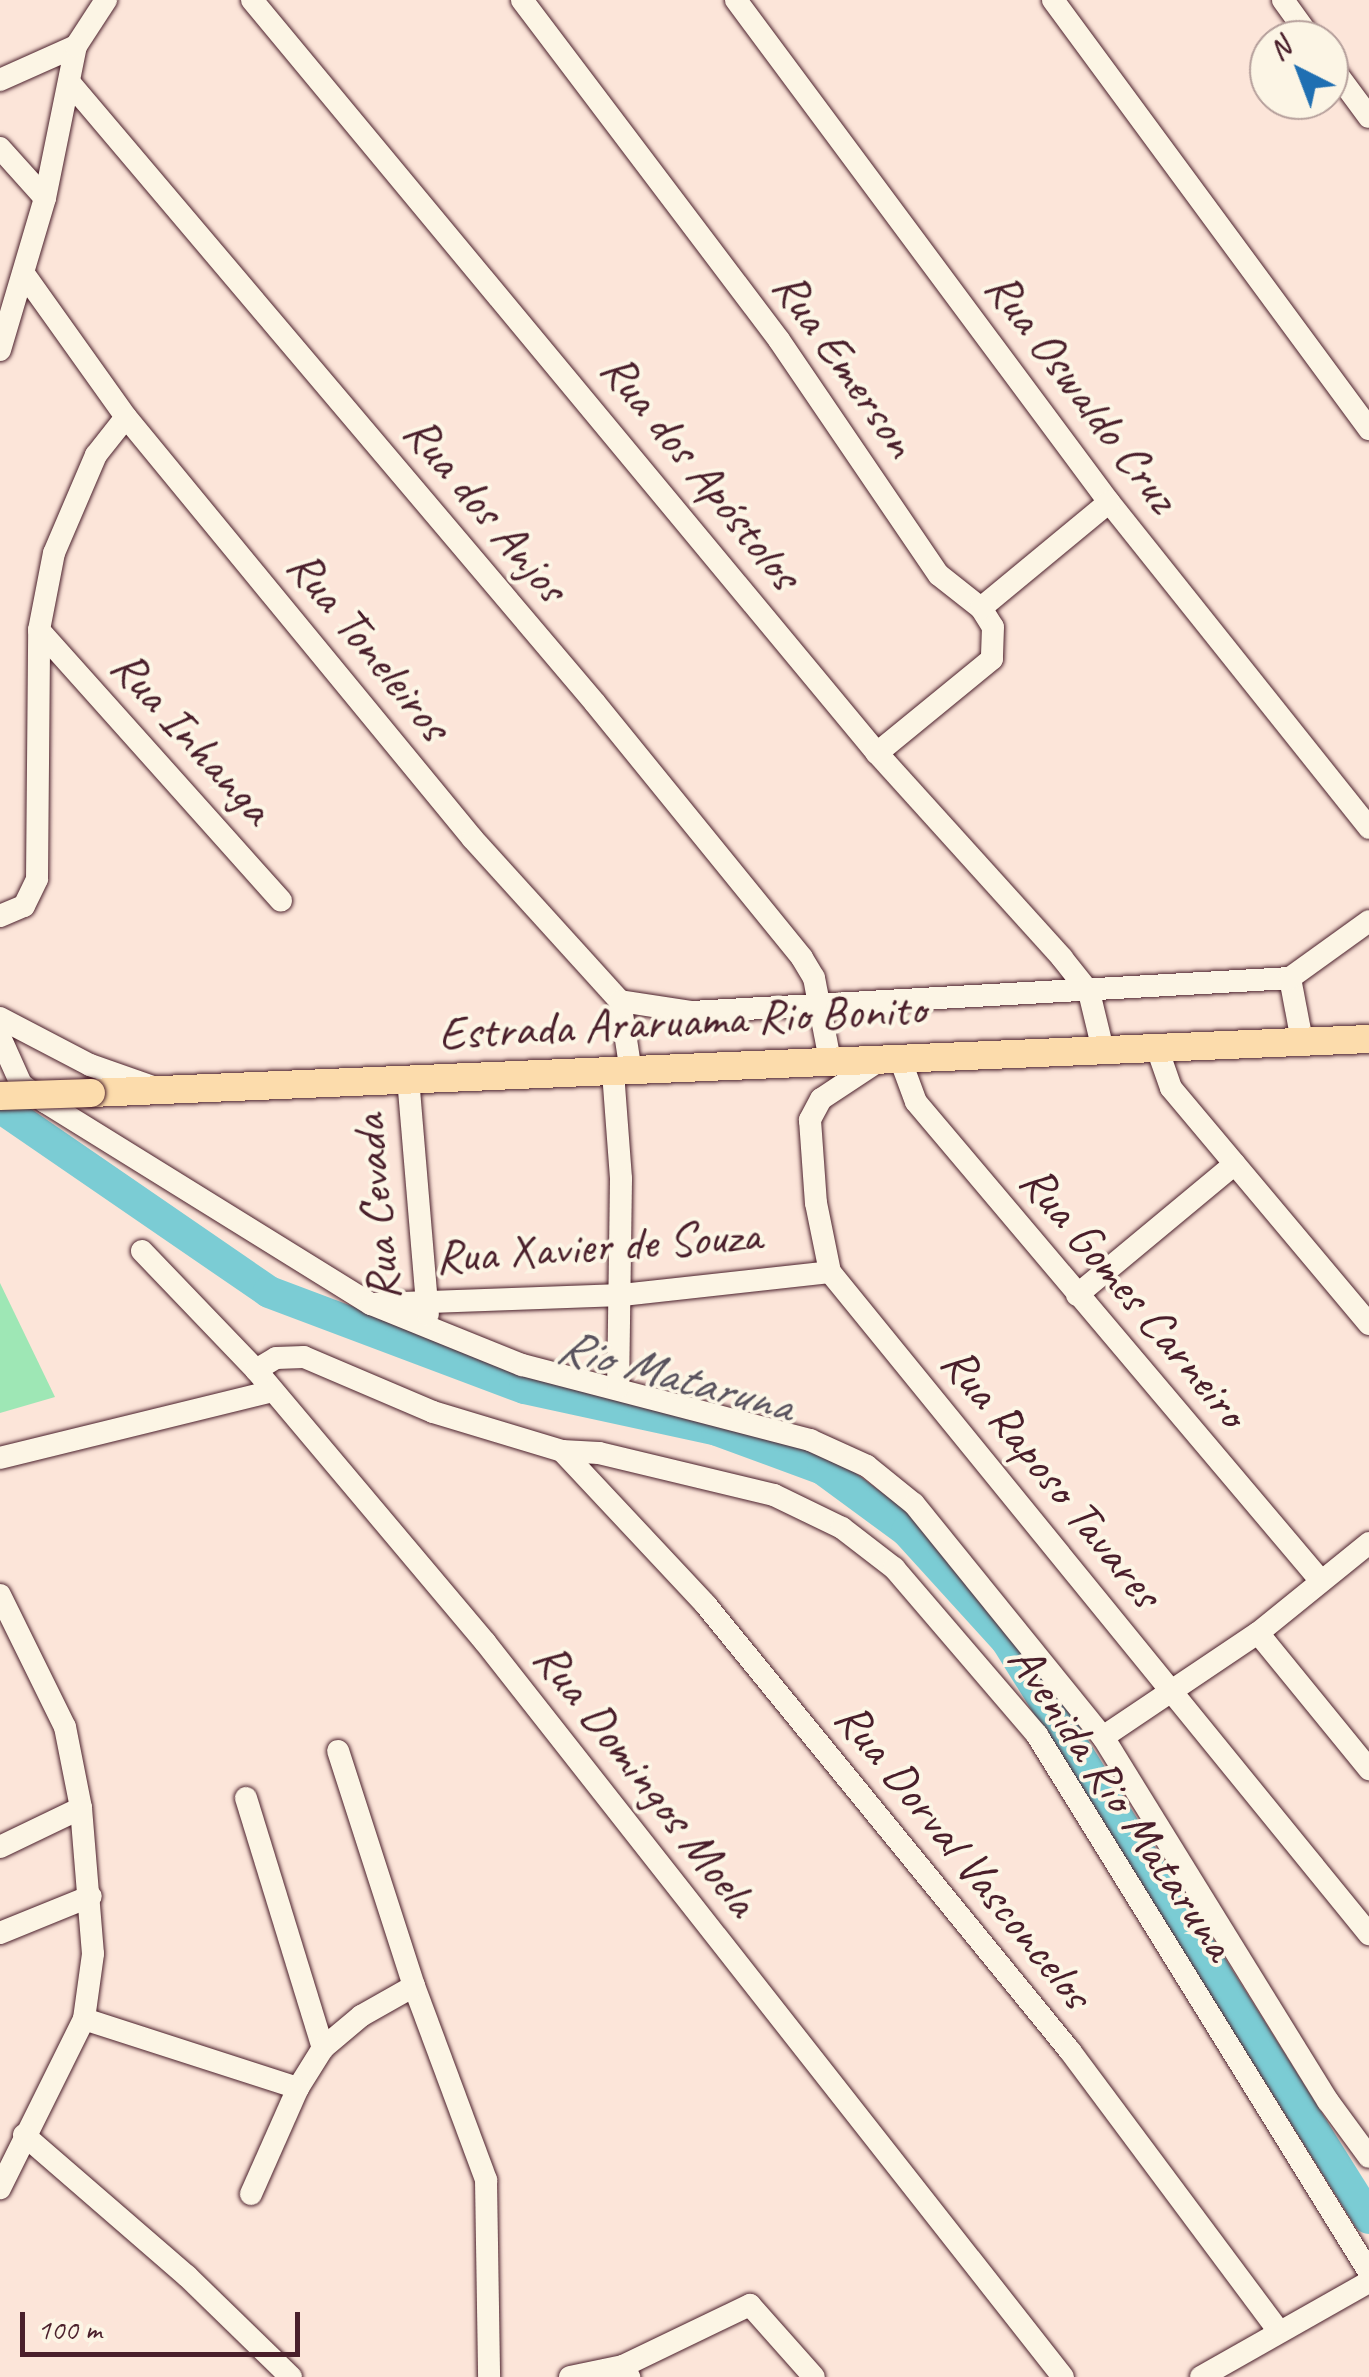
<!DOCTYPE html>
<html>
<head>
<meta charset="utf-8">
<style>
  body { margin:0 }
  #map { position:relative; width:1369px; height:2377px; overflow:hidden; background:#fce5d9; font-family:Caveat,sans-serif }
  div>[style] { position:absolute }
  .green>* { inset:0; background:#9ee7b5 }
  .river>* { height:32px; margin:-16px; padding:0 16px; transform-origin:16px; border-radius:16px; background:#7bccd4 }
  .roads { filter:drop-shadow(0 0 2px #4a1f2b) drop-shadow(0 0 2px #4a1f2b) }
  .minor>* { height:22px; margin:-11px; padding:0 11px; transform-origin:11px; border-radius:11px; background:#fcf5e5 }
  .major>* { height:28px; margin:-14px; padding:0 14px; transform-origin:14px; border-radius:14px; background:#fcdcac }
  .bridges { filter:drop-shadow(0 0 2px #4a1f2b) drop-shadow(0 0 2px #4a1f2b) }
  .major-bridge>* { height:28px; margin:-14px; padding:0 14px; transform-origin:14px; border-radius:14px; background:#fcdcac }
  span { translate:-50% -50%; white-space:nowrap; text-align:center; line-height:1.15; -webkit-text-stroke:8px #fcf5e5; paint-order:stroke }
  .street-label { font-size:48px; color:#4a1f2b }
  .water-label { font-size:50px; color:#59535e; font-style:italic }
  .north { position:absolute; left:1249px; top:20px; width:100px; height:100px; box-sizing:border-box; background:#fcf5e5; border:2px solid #b59f9b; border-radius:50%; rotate:318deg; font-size:28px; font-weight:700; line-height:40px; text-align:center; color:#4a1f2b }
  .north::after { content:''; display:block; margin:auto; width:35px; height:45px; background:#1f6fb2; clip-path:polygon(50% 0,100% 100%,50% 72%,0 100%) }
  .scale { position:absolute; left:20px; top:2312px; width:280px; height:45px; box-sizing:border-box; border:5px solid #4a1f2b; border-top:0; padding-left:12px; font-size:30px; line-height:35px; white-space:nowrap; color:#4a1f2b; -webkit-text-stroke:8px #fcf5e5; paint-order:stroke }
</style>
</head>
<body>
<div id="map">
  <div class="green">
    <i style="clip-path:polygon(0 1283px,55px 1397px,0 1413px)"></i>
  </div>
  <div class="river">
    <i style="left:0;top:1107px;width:326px;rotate:34.5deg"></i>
    <i style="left:269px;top:1292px;width:273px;rotate:20.6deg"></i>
    <i style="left:525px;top:1388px;width:197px;rotate:12.3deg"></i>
    <i style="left:717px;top:1430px;width:113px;rotate:20.2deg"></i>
    <i style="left:823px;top:1469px;width:104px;rotate:36.4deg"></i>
    <i style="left:907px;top:1531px;width:149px;rotate:47.7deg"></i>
    <i style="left:1007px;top:1641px;width:681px;rotate:57.9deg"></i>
  </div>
  <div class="roads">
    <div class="minor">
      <i style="left:252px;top:0;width:979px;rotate:50.31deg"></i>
      <i style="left:877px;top:753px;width:276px;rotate:47.9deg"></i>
      <i style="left:1062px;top:958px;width:43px;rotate:51.5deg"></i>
      <i style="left:1089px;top:992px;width:60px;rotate:76.4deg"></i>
      <i style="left:522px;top:0;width:426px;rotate:52.9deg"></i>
      <i style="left:779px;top:340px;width:284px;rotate:55.8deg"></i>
      <i style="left:939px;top:575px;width:53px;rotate:38.2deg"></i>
      <i style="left:981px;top:608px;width:22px;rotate:58deg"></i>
      <i style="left:993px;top:627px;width:32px;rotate:92deg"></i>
      <i style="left:992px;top:659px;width:149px;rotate:140.7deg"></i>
      <i style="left:736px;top:0;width:625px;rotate:53.39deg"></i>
      <i style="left:1109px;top:502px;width:417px;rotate:51.4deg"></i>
      <i style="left:1053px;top:0;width:533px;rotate:53.62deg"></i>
      <i style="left:1283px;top:0;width:49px;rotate:54.1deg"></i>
      <i style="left:1329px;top:63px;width:67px;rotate:53.5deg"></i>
      <i style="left:0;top:80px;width:83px;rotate:-24.1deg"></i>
      <i style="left:70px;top:83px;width:812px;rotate:49.74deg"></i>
      <i style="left:595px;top:703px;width:328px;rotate:50.9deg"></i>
      <i style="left:802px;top:958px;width:23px;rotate:59deg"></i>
      <i style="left:814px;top:978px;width:84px;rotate:79deg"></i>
      <i style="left:0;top:148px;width:67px;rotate:48deg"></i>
      <i style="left:24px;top:274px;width:176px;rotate:54.5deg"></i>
      <i style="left:126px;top:417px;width:546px;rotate:50.57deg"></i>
      <i style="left:473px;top:839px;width:219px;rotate:47.8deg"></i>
      <i style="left:620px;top:1001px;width:72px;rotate:81.2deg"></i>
      <i style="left:0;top:350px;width:159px;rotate:-73.5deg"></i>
      <i style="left:45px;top:198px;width:155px;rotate:-78.5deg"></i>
      <i style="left:76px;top:46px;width:55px;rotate:-56.9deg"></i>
      <i style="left:981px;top:608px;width:166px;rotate:-39.6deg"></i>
      <i style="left:39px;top:630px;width:363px;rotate:48.2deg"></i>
      <i style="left:0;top:916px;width:26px;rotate:-23deg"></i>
      <i style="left:24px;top:906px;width:30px;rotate:-64deg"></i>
      <i style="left:37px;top:879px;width:249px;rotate:-89.5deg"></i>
      <i style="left:39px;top:630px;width:78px;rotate:-79deg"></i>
      <i style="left:54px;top:553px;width:107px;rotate:-66.8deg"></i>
      <i style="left:96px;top:455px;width:48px;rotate:-51.7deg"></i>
      <i style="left:1290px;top:978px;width:64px;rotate:79.2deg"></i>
      <i style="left:620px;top:1001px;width:73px;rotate:8.7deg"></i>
      <i style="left:692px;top:1012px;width:599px;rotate:-3.25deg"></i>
      <i style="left:1290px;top:978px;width:97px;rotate:-35.8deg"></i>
      <i style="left:0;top:1018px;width:102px;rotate:27.6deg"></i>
      <i style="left:90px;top:1065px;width:67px;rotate:19.2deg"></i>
      <i style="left:0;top:1037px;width:51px;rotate:65.9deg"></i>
      <i style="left:21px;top:1084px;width:30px;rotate:37deg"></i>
      <i style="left:45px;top:1102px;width:384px;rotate:31.8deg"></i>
      <i style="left:371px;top:1304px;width:163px;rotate:22deg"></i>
      <i style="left:522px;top:1365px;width:298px;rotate:14.6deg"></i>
      <i style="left:810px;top:1440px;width:63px;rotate:24.5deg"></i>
      <i style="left:867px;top:1466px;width:60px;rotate:39deg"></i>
      <i style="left:914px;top:1504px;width:300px;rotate:51deg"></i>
      <i style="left:1103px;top:1737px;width:428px;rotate:58.3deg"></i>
      <i style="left:1328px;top:2101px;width:69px;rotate:53.8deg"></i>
      <i style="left:1157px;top:1048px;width:42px;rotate:70.7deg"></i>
      <i style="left:1171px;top:1088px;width:308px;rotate:50deg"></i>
      <i style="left:899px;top:1056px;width:49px;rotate:69.7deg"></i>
      <i style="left:916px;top:1102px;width:627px;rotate:49.79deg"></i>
      <i style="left:883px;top:1058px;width:74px;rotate:146.5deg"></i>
      <i style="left:821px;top:1099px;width:24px;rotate:118deg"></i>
      <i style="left:810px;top:1120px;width:83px;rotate:85.9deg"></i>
      <i style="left:816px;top:1203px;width:70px;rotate:78.5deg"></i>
      <i style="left:830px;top:1272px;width:854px;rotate:50.85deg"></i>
      <i style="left:613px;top:1072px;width:107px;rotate:85.7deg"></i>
      <i style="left:621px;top:1179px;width:208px;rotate:90.8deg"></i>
      <i style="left:408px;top:1078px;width:237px;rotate:85.2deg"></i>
      <i style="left:142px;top:1251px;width:165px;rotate:46.2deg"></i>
      <i style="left:256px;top:1370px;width:356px;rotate:49.9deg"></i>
      <i style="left:485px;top:1642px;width:935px;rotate:51.82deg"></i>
      <i style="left:1077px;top:1295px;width:205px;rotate:-39.7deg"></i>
      <i style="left:375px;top:1304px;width:247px;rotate:-2.1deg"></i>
      <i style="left:622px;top:1295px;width:209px;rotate:-6.3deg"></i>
      <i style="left:256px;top:1370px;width:23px;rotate:-31deg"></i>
      <i style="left:276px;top:1358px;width:28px;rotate:-2deg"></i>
      <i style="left:304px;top:1357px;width:140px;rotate:23.1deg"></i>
      <i style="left:433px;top:1412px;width:135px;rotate:16.8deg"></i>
      <i style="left:562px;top:1451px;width:37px;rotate:3deg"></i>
      <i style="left:599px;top:1453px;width:180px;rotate:13.5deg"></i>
      <i style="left:774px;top:1495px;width:76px;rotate:25.9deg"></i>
      <i style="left:842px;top:1528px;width:66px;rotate:37.6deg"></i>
      <i style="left:894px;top:1568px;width:220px;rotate:49.4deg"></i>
      <i style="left:1037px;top:1735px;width:631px;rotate:58.27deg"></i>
      <i style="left:562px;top:1451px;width:211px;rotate:46.9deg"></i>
      <i style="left:706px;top:1605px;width:576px;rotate:50.78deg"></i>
      <i style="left:1070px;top:2051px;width:349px;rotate:53.3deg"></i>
      <i style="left:0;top:1458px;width:280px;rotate:-13.8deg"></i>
      <i style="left:0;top:1595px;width:147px;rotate:63.8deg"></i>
      <i style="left:65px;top:1727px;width:83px;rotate:78.8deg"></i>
      <i style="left:81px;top:1808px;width:146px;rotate:85.3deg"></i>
      <i style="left:93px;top:1954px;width:66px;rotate:97.9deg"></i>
      <i style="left:84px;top:2019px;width:189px;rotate:116.4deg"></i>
      <i style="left:1258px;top:1633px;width:176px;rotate:50.8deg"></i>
      <i style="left:1103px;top:1737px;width:187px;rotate:-33.9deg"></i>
      <i style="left:1258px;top:1633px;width:143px;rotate:-39deg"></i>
      <i style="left:246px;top:1798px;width:262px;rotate:72.9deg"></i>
      <i style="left:0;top:1847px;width:90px;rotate:-25.7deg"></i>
      <i style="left:0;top:1933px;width:98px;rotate:-22.1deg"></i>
      <i style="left:414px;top:1986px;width:207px;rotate:69.6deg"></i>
      <i style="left:486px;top:2180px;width:197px;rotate:89.1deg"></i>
      <i style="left:84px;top:2019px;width:225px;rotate:17.9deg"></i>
      <i style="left:298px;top:2088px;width:47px;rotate:-58deg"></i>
      <i style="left:323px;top:2048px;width:50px;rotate:-40.1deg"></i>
      <i style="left:361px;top:2016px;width:61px;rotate:-29.5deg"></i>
      <i style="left:414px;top:1986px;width:247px;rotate:-107.9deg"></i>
      <i style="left:24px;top:2135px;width:216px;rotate:40.9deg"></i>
      <i style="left:187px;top:2276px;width:145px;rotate:44.2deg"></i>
      <i style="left:251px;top:2194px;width:116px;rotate:-66.1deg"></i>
      <i style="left:623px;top:2366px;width:141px;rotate:-25.7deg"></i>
      <i style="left:750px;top:2305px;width:96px;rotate:48.4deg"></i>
      <i style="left:570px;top:2377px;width:54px;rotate:-11.7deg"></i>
      <i style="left:623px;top:2366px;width:13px;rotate:61deg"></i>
      <i style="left:1201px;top:2377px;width:193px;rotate:-29.5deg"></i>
    </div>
    <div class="major">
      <i style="left:91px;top:1093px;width:1279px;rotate:-2.42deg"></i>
    </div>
  </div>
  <div class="bridges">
    <div class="major-bridge">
      <i style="left:0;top:1096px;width:91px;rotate:-1.9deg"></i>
    </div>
  </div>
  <div class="street-label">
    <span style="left:845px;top:364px;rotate:55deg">Rua Emerson</span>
    <span style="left:1082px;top:392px;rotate:53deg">Rua Oswaldo Cruz</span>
    <span style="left:701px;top:471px;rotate:51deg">Rua dos Apóstolos</span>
    <span style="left:486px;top:509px;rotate:50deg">Rua dos Anjos</span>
    <span style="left:369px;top:645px;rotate:51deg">Rua Toneleiros</span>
    <span style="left:192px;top:737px;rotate:48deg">Rua Inhanga</span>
    <span style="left:682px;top:1021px;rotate:-3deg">Estrada Araruama Rio Bonito</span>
    <span style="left:376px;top:1208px;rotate:-95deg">Rua Cevada</span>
    <span style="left:598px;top:1246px;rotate:-4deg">Rua Xavier de Souza</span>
    <span style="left:1134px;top:1296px;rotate:50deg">Rua Gomes Carneiro</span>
    <span style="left:1052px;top:1477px;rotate:51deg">Rua Raposo Tavares</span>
    <span style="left:646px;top:1779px;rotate:52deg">Rua Domingos Moela</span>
    <span style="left:1122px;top:1802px;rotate:56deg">Avenida Rio Mataruna</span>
    <span style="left:964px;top:1855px;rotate:51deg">Rua Dorval Vasconcelos</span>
  </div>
  <div class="water-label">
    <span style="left:675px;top:1375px;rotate:15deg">Rio Mataruna</span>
  </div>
  <div class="north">N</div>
  <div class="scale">100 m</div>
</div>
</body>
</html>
